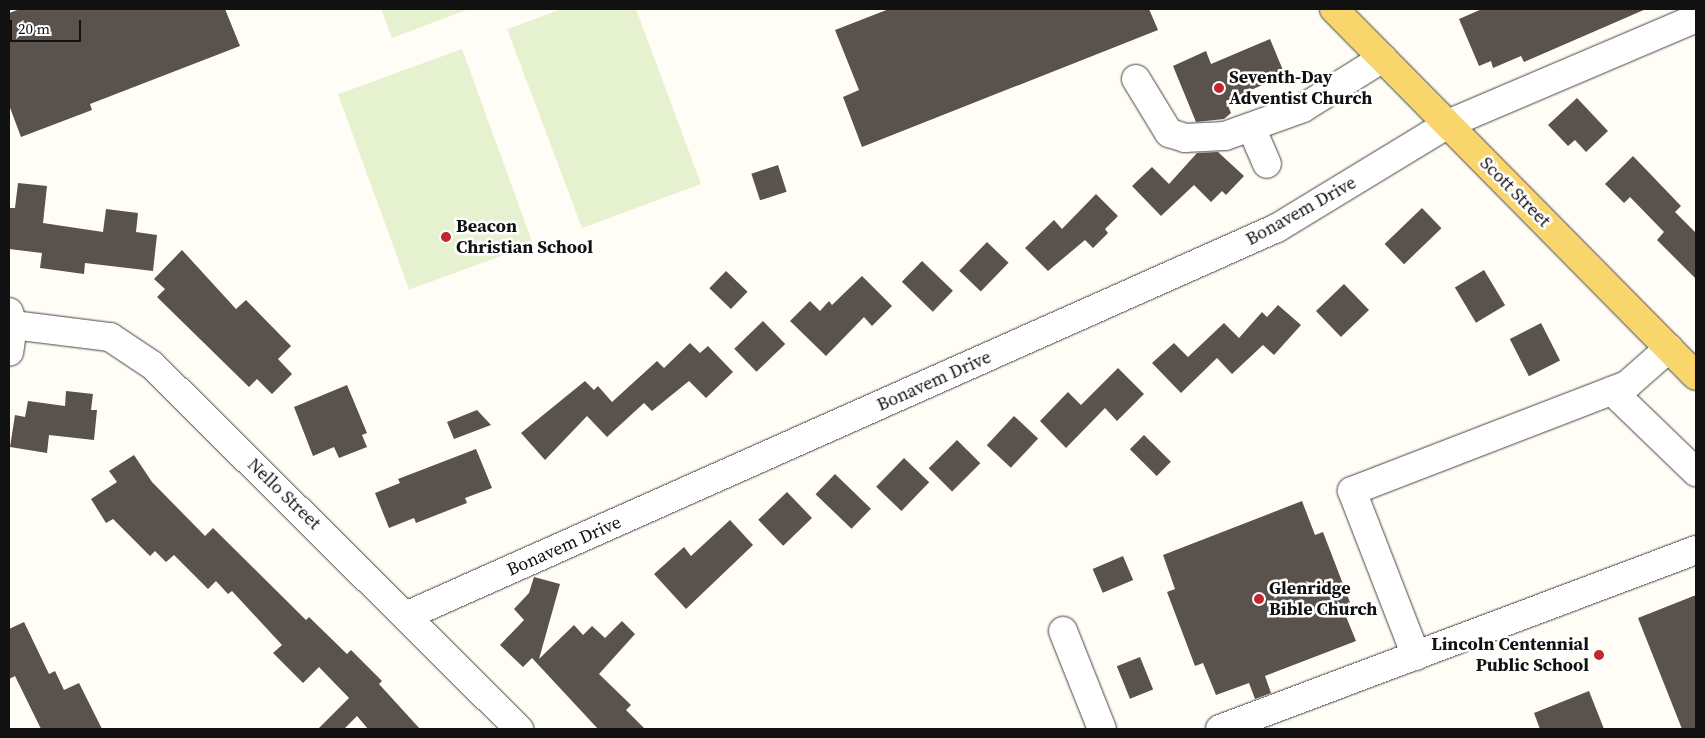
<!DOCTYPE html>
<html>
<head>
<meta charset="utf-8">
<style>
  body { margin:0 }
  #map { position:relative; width:1705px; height:738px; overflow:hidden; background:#fffdf5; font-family:"Source Serif 4",serif }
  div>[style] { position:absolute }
  .pitch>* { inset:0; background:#e6f2cf; transform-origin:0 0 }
  .building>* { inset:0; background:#5a524d; transform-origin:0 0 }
  .roads { filter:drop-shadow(0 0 1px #444) drop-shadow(0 0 1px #444) }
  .minor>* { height:28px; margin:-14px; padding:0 14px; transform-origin:14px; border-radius:14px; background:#fff }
  .major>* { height:28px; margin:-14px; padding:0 14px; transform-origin:14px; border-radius:14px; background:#f9d66b }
  .dots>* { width:14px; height:14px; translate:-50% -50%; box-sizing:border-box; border:2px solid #fff; border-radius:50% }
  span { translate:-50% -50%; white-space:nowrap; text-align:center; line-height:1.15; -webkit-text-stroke:5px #fff; paint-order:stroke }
  .poi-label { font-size:18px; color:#111; font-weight:700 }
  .left { translate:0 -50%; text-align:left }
  .right { translate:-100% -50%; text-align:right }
  .street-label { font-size:18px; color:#111 }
  .frame { position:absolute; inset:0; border:10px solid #111; pointer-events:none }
  .scale { position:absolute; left:10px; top:20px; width:71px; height:22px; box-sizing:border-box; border:2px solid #111; border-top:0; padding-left:6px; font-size:15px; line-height:18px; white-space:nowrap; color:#111; -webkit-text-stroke:4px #fff; paint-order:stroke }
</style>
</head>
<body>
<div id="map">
  <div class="pitch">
    <i style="clip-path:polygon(381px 9px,469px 9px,392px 38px)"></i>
    <i style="clip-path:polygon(562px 9px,636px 9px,701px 184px,582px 228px,507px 29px)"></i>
    <i style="left:462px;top:49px;width:208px;height:132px;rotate:70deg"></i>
  </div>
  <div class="building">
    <i style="clip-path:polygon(20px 9px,225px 9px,240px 46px,90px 104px,92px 110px,21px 137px,9px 105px,9px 13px)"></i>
    <i style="clip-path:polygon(889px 9px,1149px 9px,1158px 30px,862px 147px,843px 97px,859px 90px,835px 30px)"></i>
    <i style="clip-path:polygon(1482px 9px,1646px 9px,1524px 62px,1521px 56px,1493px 68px,1491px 61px,1479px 66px,1459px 19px)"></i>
    <i style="clip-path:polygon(1270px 39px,1285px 75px,1226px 101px,1231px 113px,1224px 119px,1196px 122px,1173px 66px,1206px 51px,1211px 64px)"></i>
    <i style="clip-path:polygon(1577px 98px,1608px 131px,1586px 152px,1575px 140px,1568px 146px,1548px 125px)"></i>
    <i style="clip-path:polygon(1218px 152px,1244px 176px,1226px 195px,1222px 191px,1211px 202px,1194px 185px,1161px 216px,1132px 186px,1152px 167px,1169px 184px,1197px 153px)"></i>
    <i style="clip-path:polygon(1633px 156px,1681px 206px,1675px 212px,1696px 233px,1696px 279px,1657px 240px,1664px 232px,1630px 197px,1624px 203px,1605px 184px)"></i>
    <i style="left:778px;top:165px;width:28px;height:28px;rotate:72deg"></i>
    <i style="clip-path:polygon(18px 183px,47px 186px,43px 223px,103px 232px,106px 209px,138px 213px,136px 232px,157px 235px,153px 271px,85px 263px,84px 274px,40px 268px,42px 253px,9px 249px,9px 208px,15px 208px)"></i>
    <i style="clip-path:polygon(1096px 194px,1118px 216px,1105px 229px,1108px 233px,1093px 248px,1085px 240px,1048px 271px,1025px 248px,1054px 220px,1062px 229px)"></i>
    <i style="left:1422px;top:208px;width:28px;height:52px;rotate:46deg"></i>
    <i style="left:987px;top:242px;width:30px;height:40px;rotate:44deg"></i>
    <i style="clip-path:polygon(182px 250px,236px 309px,246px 300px,291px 346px,278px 359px,292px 374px,272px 394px,257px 379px,249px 387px,157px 297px,165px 289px,154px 279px)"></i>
    <i style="left:922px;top:261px;width:43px;height:29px;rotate:44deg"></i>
    <i style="left:1484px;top:270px;width:41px;height:34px;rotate:59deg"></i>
    <i style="left:726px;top:271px;width:30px;height:24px;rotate:44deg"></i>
    <i style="clip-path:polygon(862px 276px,892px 306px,872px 326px,864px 317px,826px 356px,790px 321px,810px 301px,820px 311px,829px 301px,832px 305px)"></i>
    <i style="left:1344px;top:284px;width:36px;height:39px;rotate:46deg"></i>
    <i style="clip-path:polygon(1278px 305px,1301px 325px,1274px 355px,1263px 345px,1232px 374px,1217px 358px,1181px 393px,1152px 363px,1174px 343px,1188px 357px,1224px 323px,1239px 338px,1262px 312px,1267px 317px)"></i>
    <i style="left:763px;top:321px;width:32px;height:40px;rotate:46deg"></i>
    <i style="left:1541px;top:323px;width:42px;height:35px;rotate:63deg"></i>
    <i style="clip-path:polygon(690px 343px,700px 353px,708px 346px,733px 372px,706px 398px,689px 381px,652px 411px,644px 403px,607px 437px,587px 416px,545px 460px,521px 433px,585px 381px,594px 390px,598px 386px,612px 402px,657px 361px,664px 368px)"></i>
    <i style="clip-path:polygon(1118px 368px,1144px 394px,1117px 421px,1105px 408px,1066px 448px,1040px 421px,1068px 392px,1081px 405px)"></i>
    <i style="clip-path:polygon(347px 385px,367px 433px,362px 435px,367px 447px,339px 458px,334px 447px,313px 456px,294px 407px)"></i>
    <i style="clip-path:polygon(66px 391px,93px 394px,91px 410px,97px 410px,94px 440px,49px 435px,47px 453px,10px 447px,15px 415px,25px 417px,28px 401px,65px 406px)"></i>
    <i style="clip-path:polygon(477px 410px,491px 425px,454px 439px,447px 422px)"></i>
    <i style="left:1014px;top:416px;width:33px;height:40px;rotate:43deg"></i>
    <i style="left:1144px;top:435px;width:38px;height:20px;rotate:45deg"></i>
    <i style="left:957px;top:440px;width:33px;height:40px;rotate:45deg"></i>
    <i style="clip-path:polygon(476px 449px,492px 488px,465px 498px,467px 503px,416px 523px,414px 518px,389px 528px,375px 493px,400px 483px,398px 479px)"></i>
    <i style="clip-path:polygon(134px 455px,152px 482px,205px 536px,213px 528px,306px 620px,309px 617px,347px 654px,351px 650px,382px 681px,379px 684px,420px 729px,368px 729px,357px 716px,344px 729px,318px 729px,349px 698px,319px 667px,303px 683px,273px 653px,282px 645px,232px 591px,228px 594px,216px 581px,208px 589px,174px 555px,166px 562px,155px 551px,150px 556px,113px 519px,106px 523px,91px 499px,117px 482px,109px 471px)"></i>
    <i style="left:904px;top:458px;width:35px;height:40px;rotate:44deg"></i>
    <i style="left:835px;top:474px;width:50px;height:28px;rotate:44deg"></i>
    <i style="left:787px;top:492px;width:36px;height:40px;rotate:46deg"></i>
    <i style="clip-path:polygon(1302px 501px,1315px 535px,1323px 532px,1351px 605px,1343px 609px,1356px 641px,1265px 676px,1271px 693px,1255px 699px,1249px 683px,1216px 695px,1203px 663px,1195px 666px,1167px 592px,1175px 589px,1163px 555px)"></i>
    <i style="clip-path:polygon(730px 520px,753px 545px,686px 609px,654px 574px,684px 547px,691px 556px)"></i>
    <i style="left:1123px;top:556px;width:26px;height:33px;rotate:67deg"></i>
    <i style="clip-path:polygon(534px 577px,560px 584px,539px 659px,574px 625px,583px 635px,592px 626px,605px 638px,622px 621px,635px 634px,599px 674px,631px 705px,626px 710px,645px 729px,598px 729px,532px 658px,523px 667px,500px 645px,524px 620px,514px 609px,529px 593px)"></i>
    <i style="clip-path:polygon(1696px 595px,1696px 729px,1682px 729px,1638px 618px)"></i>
    <i style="clip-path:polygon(24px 622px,49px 674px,55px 671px,64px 690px,79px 683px,102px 729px,41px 729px,15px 676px,9px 679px,9px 629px)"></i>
    <i style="left:1140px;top:657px;width:35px;height:25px;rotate:68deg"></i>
    <i style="clip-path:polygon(1589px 691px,1604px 729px,1540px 729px,1534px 713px)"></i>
  </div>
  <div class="roads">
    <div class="minor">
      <i style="left:1136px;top:79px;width:63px;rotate:58.6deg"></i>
      <i style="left:1169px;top:133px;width:17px;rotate:17deg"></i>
      <i style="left:1185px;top:138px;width:40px;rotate:-2.9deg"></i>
      <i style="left:1225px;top:136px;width:83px;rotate:-19.7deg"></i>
      <i style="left:1303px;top:108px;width:94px;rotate:-32deg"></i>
      <i style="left:1251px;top:127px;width:40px;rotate:66.6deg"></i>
      <i style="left:9px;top:312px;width:14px;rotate:73deg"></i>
      <i style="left:13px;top:325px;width:27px;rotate:98deg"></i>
      <i style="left:13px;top:325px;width:98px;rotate:7.1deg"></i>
      <i style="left:110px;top:337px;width:50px;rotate:33.7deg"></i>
      <i style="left:152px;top:365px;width:517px;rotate:44.76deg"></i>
      <i style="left:1612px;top:391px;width:117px;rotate:44deg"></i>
      <i style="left:408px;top:615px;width:951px;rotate:-24.01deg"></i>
      <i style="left:1277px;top:228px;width:200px;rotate:-31.3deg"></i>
      <i style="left:1448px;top:124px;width:270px;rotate:-23.1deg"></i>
      <i style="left:1063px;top:631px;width:105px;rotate:68.3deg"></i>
      <i style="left:1416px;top:656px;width:177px;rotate:-111.2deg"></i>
      <i style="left:1352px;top:491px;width:295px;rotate:-21.1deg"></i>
      <i style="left:1627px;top:385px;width:56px;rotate:-41.4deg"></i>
      <i style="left:1220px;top:729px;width:509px;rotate:-20.61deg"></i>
    </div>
    <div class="major">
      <i style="left:1334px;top:9px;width:515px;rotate:45.39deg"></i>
    </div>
  </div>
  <div class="dots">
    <i style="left:1219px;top:88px;background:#c4262e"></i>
    <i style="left:446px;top:237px;background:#c4262e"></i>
    <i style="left:1259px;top:599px;background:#c4262e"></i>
    <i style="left:1599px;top:655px;background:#c4262e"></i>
  </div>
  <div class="poi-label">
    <span class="left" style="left:1229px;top:88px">Seventh-Day<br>Adventist Church</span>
    <span class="left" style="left:456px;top:237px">Beacon<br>Christian School</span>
    <span class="left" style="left:1269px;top:599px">Glenridge<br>Bible Church</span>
    <span class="right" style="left:1589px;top:655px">Lincoln Centennial<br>Public School</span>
  </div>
  <div class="street-label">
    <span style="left:1515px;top:192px;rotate:45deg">Scott Street</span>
    <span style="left:1301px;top:211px;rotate:-29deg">Bonavem Drive</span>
    <span style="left:934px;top:381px;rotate:-24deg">Bonavem Drive</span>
    <span style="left:284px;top:494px;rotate:44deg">Nello Street</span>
    <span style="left:564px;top:546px;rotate:-24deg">Bonavem Drive</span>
  </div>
  <div class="frame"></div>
  <div class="scale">20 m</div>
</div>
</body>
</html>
